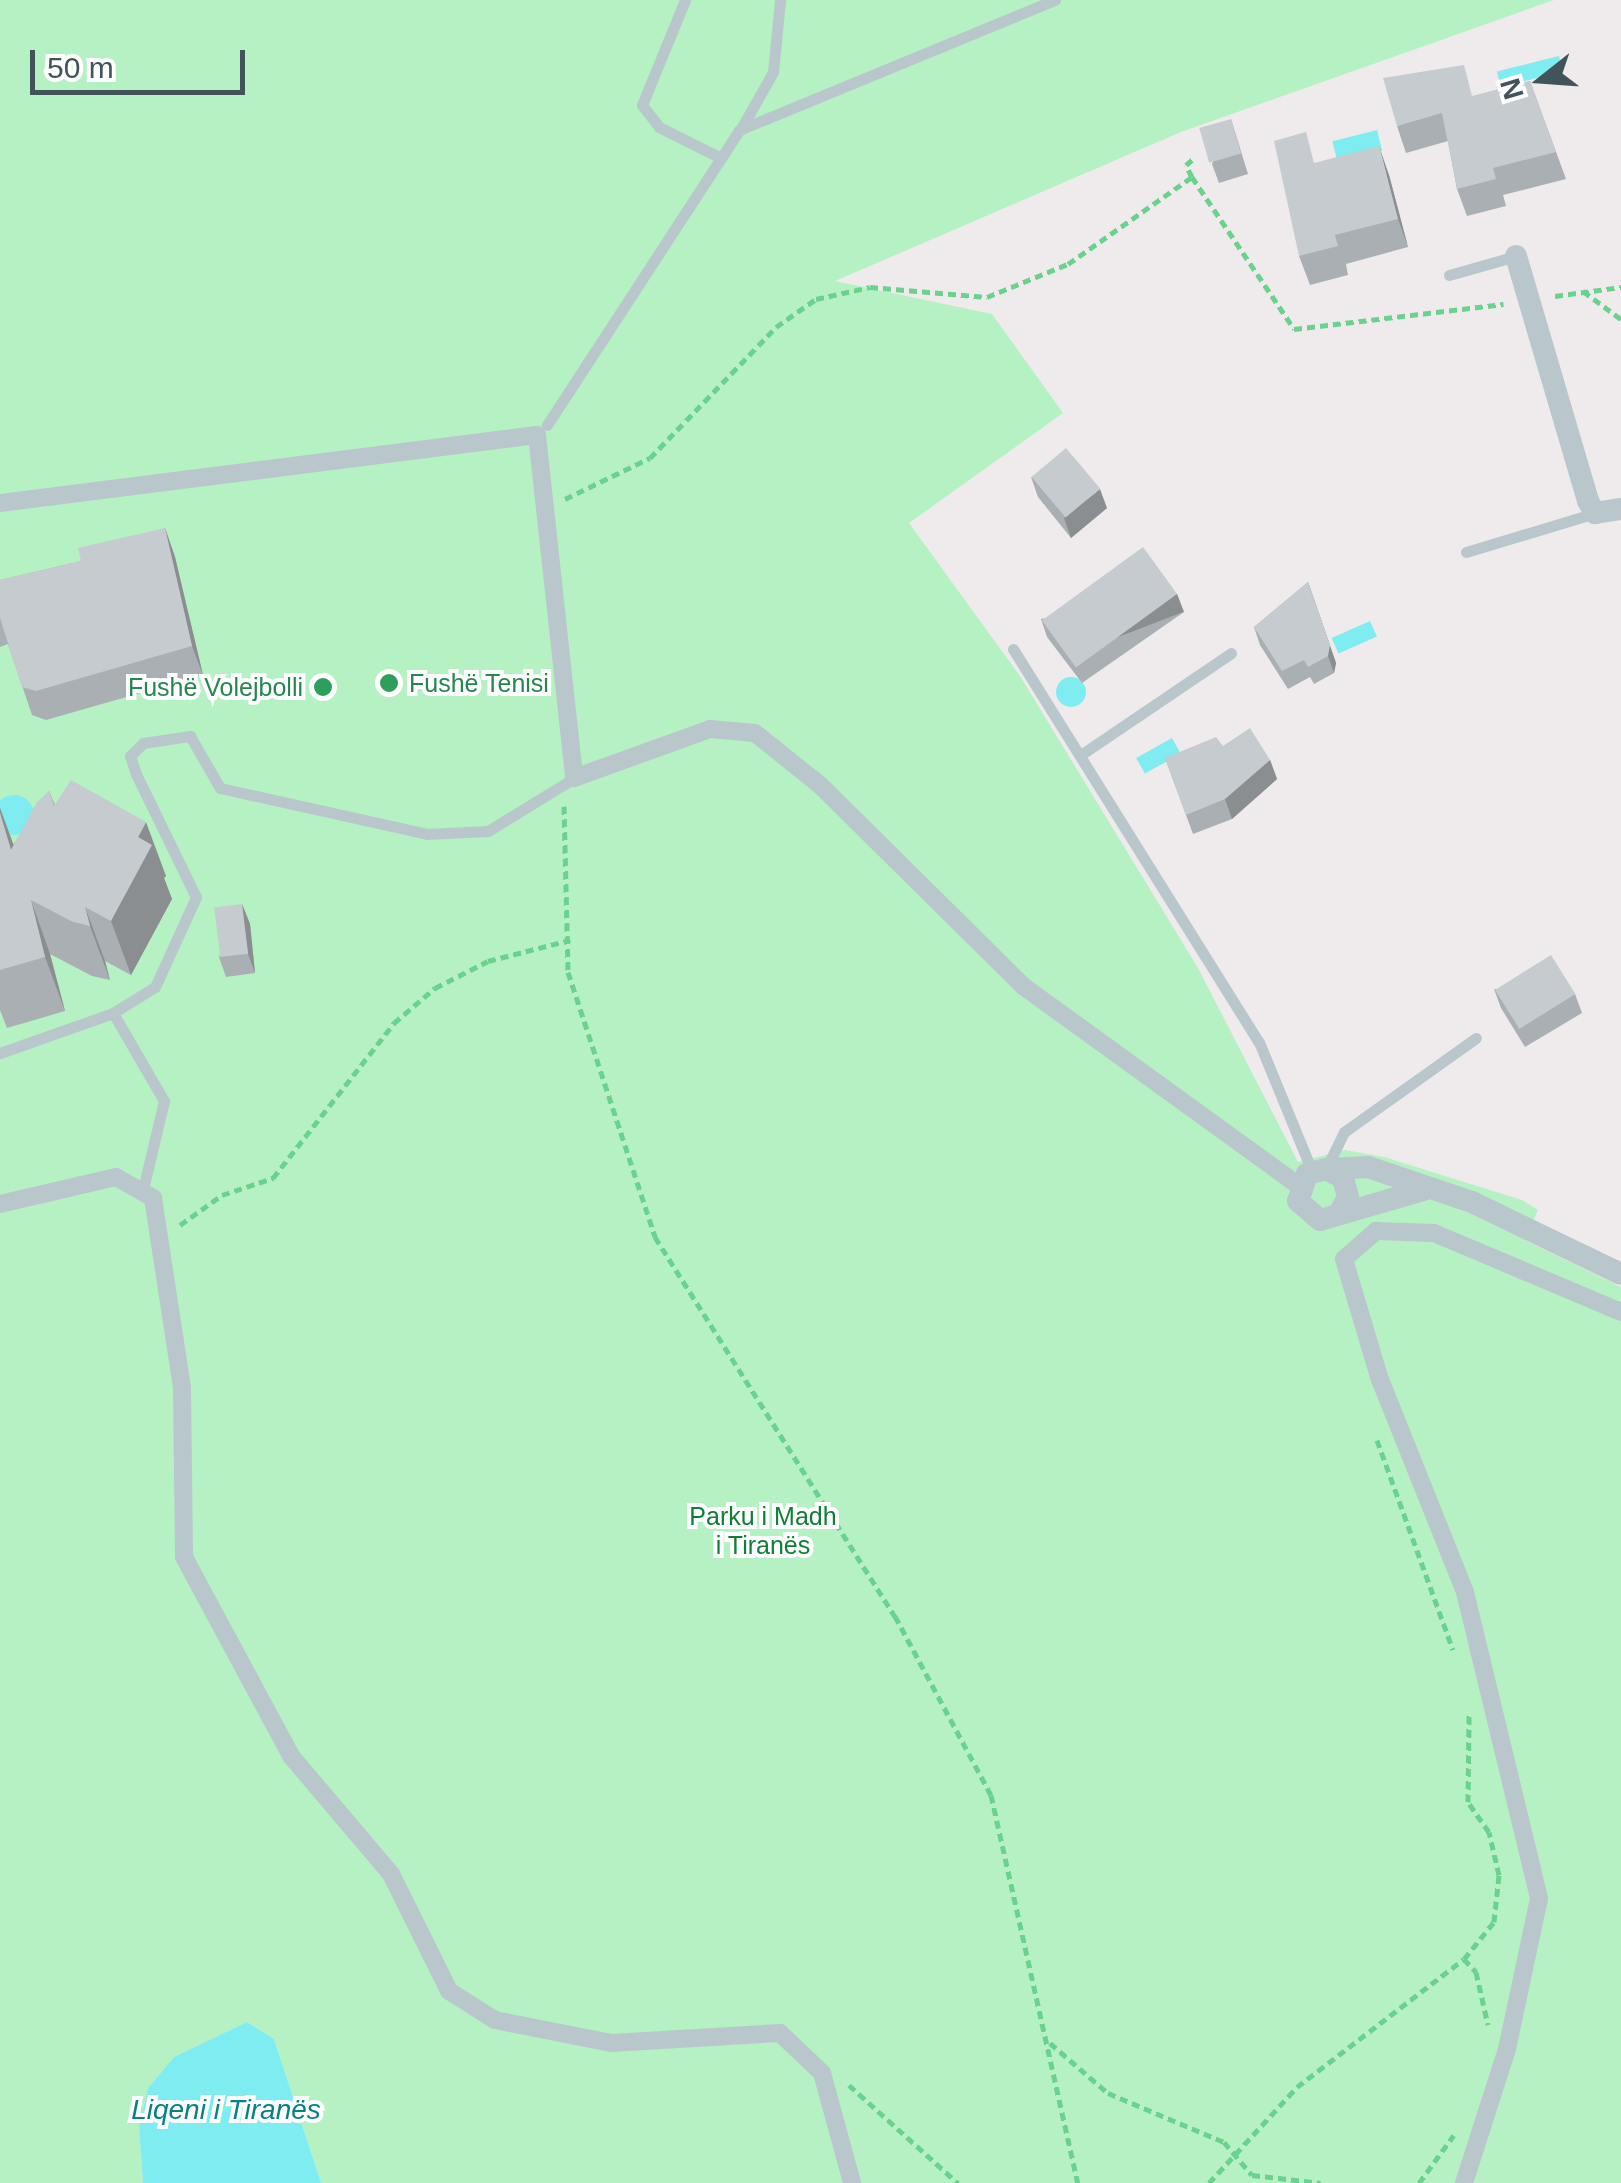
<!DOCTYPE html>
<html>
<head>
<meta charset="utf-8">
<style>
  body { margin:0 }
  #map { position:relative; width:1621px; height:2183px; overflow:hidden; background:#efebec; font-family:Helvetica,sans-serif }
  div>[style] { position:absolute }
  .green>* { inset:0; background:#b5f1c3 }
  .water>* { inset:0; background:#7fecf1; transform-origin:0 0 }
  .round { border-radius:50% }
  .path>* { height:5px; margin-top:-2.5px; transform-origin:0; background:repeating-linear-gradient(90deg,#6bd18e 0 8px,transparent 0 13px) }
  .service>* { height:11px; margin:-5.5px; padding:0 5.5px; transform-origin:5.5px; border-radius:5.5px; background:#b9c7cd }
  .pedestrian>* { height:18px; margin:-9px; padding:0 9px; transform-origin:9px; border-radius:9px; background:#b9c7cd }
  .minor>* { height:22px; margin:-11px; padding:0 11px; transform-origin:11px; border-radius:11px; background:#b9c7cd }
  .wall>* { inset:0; background:#a9afb2 }
  .shaded-wall>* { inset:0; background:#8a8e91; transform-origin:0 0 }
  .building>* { inset:0; background:#c5cbcf; transform-origin:0 0 }
  .dots>* { width:28px; height:28px; translate:-50% -50%; box-sizing:border-box; border:5px solid #fff; border-radius:50% }
  span { translate:-50% -50%; white-space:nowrap; text-align:center; line-height:1.15; -webkit-text-stroke:8px #fff; paint-order:stroke }
  .leisure-label { font-size:25px; color:#27864d }
  .left { translate:0 -50%; text-align:left }
  .right { translate:-100% -50%; text-align:right }
  .park-label { font-size:25px; color:#107f35 }
  .water-label { font-size:28px; color:#068187; font-style:italic }
  .north { position:absolute; left:1491px; top:30px; width:100px; height:100px; -webkit-text-stroke:8px #fff; paint-order:stroke; rotate:253deg; font-size:28px; font-weight:700; line-height:40px; text-align:center; color:#43535a }
  .north::after { content:''; display:block; margin:auto; width:35px; height:45px; background:#43535a; clip-path:polygon(50% 0,100% 100%,50% 72%,0 100%) }
  .scale { position:absolute; left:30px; top:50px; width:215px; height:45px; box-sizing:border-box; border:5px solid #43535a; border-top:0; padding-left:12px; font-size:30px; line-height:35px; white-space:nowrap; color:#43535a; -webkit-text-stroke:8px #fff; paint-order:stroke }
</style>
</head>
<body>
<div id="map">
  <div class="green">
    <i style="clip-path:polygon(0 0,1554px 0,1181px 132px,835px 281px,992px 314px,1063px 413px,909px 523px,1020px 676px,1198px 968px,1298px 1162px,1345px 1150px,1384px 1157px,1522px 1200px,1538px 1210px,1525px 1240px,1621px 1287px,1621px 2183px,321px 2183px,274px 2039px,247px 2022px,174px 2057px,148px 2088px,139px 2126px,143px 2183px,0 2183px)"></i>
  </div>
  <div class="water">
    <i style="left:1559px;top:56px;width:16px;height:64px;rotate:76deg"></i>
    <i style="left:1377px;top:130px;width:21px;height:46px;rotate:76deg"></i>
    <i style="left:1370px;top:621px;width:17px;height:42px;rotate:66deg"></i>
    <i class="round" style="left:1056px;top:677px;width:30px;height:30px"></i>
    <i style="left:1172px;top:738px;width:18px;height:41px;rotate:61deg"></i>
    <i class="round" style="left:-6px;top:795px;width:40px;height:40px"></i>
    <i style="clip-path:polygon(247px 2022px,274px 2039px,321px 2183px,143px 2183px,139px 2126px,148px 2088px,174px 2057px)"></i>
  </div>
  <div class="path">
    <i style="left:1192px;top:177px;width:13px;rotate:-117deg"></i>
    <i style="left:1186px;top:165px;width:11px;rotate:-41deg"></i>
    <i style="left:1583px;top:291px;width:47px;rotate:36.4deg"></i>
    <i style="left:1555px;top:296px;width:67px;rotate:-7.8deg"></i>
    <i style="left:565px;top:499px;width:94px;rotate:-25.8deg"></i>
    <i style="left:650px;top:458px;width:182px;rotate:-46.1deg"></i>
    <i style="left:776px;top:327px;width:49px;rotate:-35deg"></i>
    <i style="left:816px;top:299px;width:55px;rotate:-12.5deg"></i>
    <i style="left:870px;top:287px;width:117px;rotate:4.9deg"></i>
    <i style="left:987px;top:297px;width:87px;rotate:-22.2deg"></i>
    <i style="left:1068px;top:264px;width:151px;rotate:-35.1deg"></i>
    <i style="left:1192px;top:177px;width:183px;rotate:56.1deg"></i>
    <i style="left:1294px;top:329px;width:211px;rotate:-6.8deg"></i>
    <i style="left:564px;top:806px;width:166px;rotate:88.6deg"></i>
    <i style="left:568px;top:972px;width:279px;rotate:71.8deg"></i>
    <i style="left:655px;top:1237px;width:449px;rotate:57.7deg"></i>
    <i style="left:895px;top:1616px;width:203px;rotate:61.8deg"></i>
    <i style="left:991px;top:1795px;width:398px;rotate:77.4deg"></i>
    <i style="left:180px;top:1225px;width:52px;rotate:-35.5deg"></i>
    <i style="left:222px;top:1195px;width:54px;rotate:-18.4deg"></i>
    <i style="left:273px;top:1178px;width:197px;rotate:-52deg"></i>
    <i style="left:394px;top:1023px;width:54px;rotate:-40.5deg"></i>
    <i style="left:435px;top:988px;width:59px;rotate:-27deg"></i>
    <i style="left:488px;top:961px;width:85px;rotate:-14.4deg"></i>
    <i style="left:1377px;top:1440px;width:223px;rotate:70.1deg"></i>
    <i style="left:1464px;top:1959px;width:18px;rotate:47deg"></i>
    <i style="left:1476px;top:1972px;width:54px;rotate:77.2deg"></i>
    <i style="left:1050px;top:2043px;width:77px;rotate:40.8deg"></i>
    <i style="left:1108px;top:2093px;width:126px;rotate:22.9deg"></i>
    <i style="left:1224px;top:2142px;width:43px;rotate:49.7deg"></i>
    <i style="left:1252px;top:2175px;width:69px;rotate:6.6deg"></i>
    <i style="left:849px;top:2085px;width:147px;rotate:42deg"></i>
    <i style="left:1209px;top:2183px;width:130px;rotate:-47.5deg"></i>
    <i style="left:1297px;top:2087px;width:210px;rotate:-37.5deg"></i>
    <i style="left:1464px;top:1959px;width:48px;rotate:-51deg"></i>
    <i style="left:1494px;top:1922px;width:47px;rotate:-83.9deg"></i>
    <i style="left:1499px;top:1875px;width:44px;rotate:-103.1deg"></i>
    <i style="left:1489px;top:1832px;width:37px;rotate:-125deg"></i>
    <i style="left:1468px;top:1802px;width:88px;rotate:-89.3deg"></i>
    <i style="left:1419px;top:2183px;width:59px;rotate:-53.9deg"></i>
  </div>
  <div class="service">
    <i style="left:685px;top:0;width:113px;rotate:112.3deg"></i>
    <i style="left:642px;top:105px;width:28px;rotate:52deg"></i>
    <i style="left:659px;top:127px;width:67px;rotate:26.6deg"></i>
    <i style="left:742px;top:127px;width:63px;rotate:-60.6deg"></i>
    <i style="left:773px;top:72px;width:72px;rotate:-84.4deg"></i>
    <i style="left:1449px;top:275px;width:70px;rotate:-15.8deg"></i>
    <i style="left:547px;top:425px;width:352px;rotate:-56.9deg"></i>
    <i style="left:739px;top:130px;width:342px;rotate:-22.4deg"></i>
    <i style="left:1466px;top:552px;width:135px;rotate:-16.8deg"></i>
    <i style="left:1013px;top:649px;width:464px;rotate:58deg"></i>
    <i style="left:1259px;top:1042px;width:139px;rotate:67.7deg"></i>
    <i style="left:1082px;top:754px;width:180px;rotate:-34.1deg"></i>
    <i style="left:113px;top:1013px;width:49px;rotate:-31.8deg"></i>
    <i style="left:155px;top:987px;width:99px;rotate:-65.5deg"></i>
    <i style="left:196px;top:897px;width:137px;rotate:-116deg"></i>
    <i style="left:136px;top:774px;width:19px;rotate:-108deg"></i>
    <i style="left:130px;top:756px;width:18px;rotate:-45deg"></i>
    <i style="left:143px;top:743px;width:48px;rotate:-8.5deg"></i>
    <i style="left:190px;top:736px;width:60px;rotate:60deg"></i>
    <i style="left:220px;top:788px;width:212px;rotate:12.5deg"></i>
    <i style="left:427px;top:834px;width:61px;rotate:-2.8deg"></i>
    <i style="left:488px;top:831px;width:101px;rotate:-31.6deg"></i>
    <i style="left:0;top:1053px;width:120px;rotate:-19.5deg"></i>
    <i style="left:113px;top:1013px;width:102px;rotate:59.9deg"></i>
    <i style="left:164px;top:1101px;width:86px;rotate:103.4deg"></i>
    <i style="left:1326px;top:1169px;width:41px;rotate:-64.1deg"></i>
    <i style="left:1344px;top:1132px;width:162px;rotate:-35.5deg"></i>
  </div>
  <div class="pedestrian">
    <i style="left:0;top:503px;width:541px;rotate:-7.22deg"></i>
    <i style="left:537px;top:435px;width:345px;rotate:83.8deg"></i>
    <i style="left:574px;top:778px;width:145px;rotate:-19.8deg"></i>
    <i style="left:710px;top:729px;width:45px;rotate:5.1deg"></i>
    <i style="left:755px;top:733px;width:83px;rotate:38.7deg"></i>
    <i style="left:820px;top:785px;width:286px;rotate:44.7deg"></i>
    <i style="left:1023px;top:986px;width:341px;rotate:35.9deg"></i>
    <i style="left:0;top:1204px;width:119px;rotate:-13.1deg"></i>
    <i style="left:116px;top:1177px;width:43px;rotate:29.6deg"></i>
    <i style="left:153px;top:1198px;width:192px;rotate:81.3deg"></i>
    <i style="left:182px;top:1388px;width:169px;rotate:89.3deg"></i>
    <i style="left:184px;top:1557px;width:226px;rotate:61.7deg"></i>
    <i style="left:291px;top:1756px;width:155px;rotate:49.7deg"></i>
    <i style="left:391px;top:1874px;width:131px;rotate:63.6deg"></i>
    <i style="left:449px;top:1991px;width:54px;rotate:32.2deg"></i>
    <i style="left:495px;top:2020px;width:118px;rotate:11.2deg"></i>
    <i style="left:611px;top:2043px;width:169px;rotate:-3.4deg"></i>
    <i style="left:780px;top:2033px;width:58px;rotate:43.6deg"></i>
    <i style="left:822px;top:2073px;width:114px;rotate:74.7deg"></i>
    <i style="left:1464px;top:2183px;width:141px;rotate:-72.2deg"></i>
    <i style="left:1507px;top:2049px;width:154px;rotate:-78deg"></i>
    <i style="left:1539px;top:1898px;width:315px;rotate:-103.6deg"></i>
    <i style="left:1465px;top:1592px;width:228px;rotate:-111.8deg"></i>
    <i style="left:1380px;top:1380px;width:126px;rotate:-106.6deg"></i>
    <i style="left:1344px;top:1259px;width:43px;rotate:-41.2deg"></i>
    <i style="left:1376px;top:1231px;width:58px;rotate:2deg"></i>
    <i style="left:1434px;top:1233px;width:203px;rotate:22.9deg"></i>
  </div>
  <div class="minor">
    <i style="left:1516px;top:256px;width:255px;rotate:73.6deg"></i>
    <i style="left:1588px;top:501px;width:14px;rotate:60deg"></i>
    <i style="left:1595px;top:513px;width:26px;rotate:-9deg"></i>
    <i style="left:1328px;top:1169px;width:40px;rotate:-2.9deg"></i>
    <i style="left:1368px;top:1167px;width:110px;rotate:18.6deg"></i>
    <i style="left:1472px;top:1202px;width:165px;rotate:25.8deg"></i>
    <i style="left:1339px;top:1214px;width:19px;rotate:-62deg"></i>
    <i style="left:1348px;top:1197px;width:20px;rotate:-105deg"></i>
    <i style="left:1343px;top:1178px;width:19px;rotate:-152deg"></i>
    <i style="left:1326px;top:1169px;width:20px;rotate:165deg"></i>
    <i style="left:1307px;top:1174px;width:28px;rotate:108deg"></i>
    <i style="left:1298px;top:1201px;width:29px;rotate:41deg"></i>
    <i style="left:1320px;top:1220px;width:107px;rotate:-16.2deg"></i>
  </div>
  <div class="wall">
    <i style="clip-path:polygon(1530px 81px,1566px 179px,1503px 195px,1506px 206px,1467px 216px,1457px 189px,1448px 141px,1406px 153px,1397px 126px,1475px 96px)"></i>
    <i style="clip-path:polygon(1231px 119px,1248px 174px,1219px 183px,1212px 164px)"></i>
    <i style="clip-path:polygon(1317px 163px,1389px 175px,1408px 247px,1346px 264px,1348px 275px,1310px 285px,1299px 256px)"></i>
    <i style="clip-path:polygon(1031px 477px,1107px 508px,1071px 538px,1038px 497px)"></i>
    <i style="clip-path:polygon(165px 528px,175px 557px,203px 675px,46px 720px,32px 715px,8px 644px,0 647px,0 580px,81px 561px)"></i>
    <i style="clip-path:polygon(1308px 582px,1336px 663px,1334px 673px,1314px 684px,1310px 677px,1288px 689px,1260px 645px,1254px 627px)"></i>
    <i style="clip-path:polygon(1177px 594px,1184px 612px,1082px 683px,1047px 637px,1041px 619px)"></i>
    <i style="clip-path:polygon(1223px 746px,1270px 760px,1277px 779px,1232px 819px,1193px 834px,1165px 758px)"></i>
    <i style="clip-path:polygon(49px 791px,55px 805px,166px 876px,164px 878px,172px 899px,131px 975px,105px 961px,110px 980px,92px 976px,50px 954px,65px 1011px,7px 1028px,0 1010px,0 808px,13px 845px)"></i>
    <i style="clip-path:polygon(242px 904px,250px 924px,255px 973px,226px 977px,219px 957px)"></i>
    <i style="clip-path:polygon(1494px 989px,1575px 994px,1582px 1013px,1525px 1047px,1501px 1008px)"></i>
  </div>
  <div class="shaded-wall">
    <i style="clip-path:polygon(1379px 146px,1389px 175px,1408px 247px,1398px 219px)"></i>
    <i style="clip-path:polygon(1100px 489px,1107px 508px,1071px 538px,1064px 518px)"></i>
    <i style="clip-path:polygon(165px 528px,175px 557px,203px 675px,192px 646px)"></i>
    <i style="clip-path:polygon(1308px 582px,1336px 663px,1334px 673px,1328px 656px)"></i>
    <i style="left:1177px;top:594px;width:19px;height:124px;rotate:69deg"></i>
    <i style="clip-path:polygon(1270px 760px,1277px 779px,1232px 819px,1225px 799px)"></i>
    <i style="clip-path:polygon(0 808px,14px 846px,11px 850px,0 813px)"></i>
    <i style="clip-path:polygon(146px 822px,166px 876px,164px 878px,172px 899px,131px 975px,111px 921px,138px 837px)"></i>
    <i style="clip-path:polygon(31px 900px,50px 954px,65px 1011px,45px 957px)"></i>
    <i style="clip-path:polygon(242px 904px,250px 924px,255px 973px,248px 954px)"></i>
    <i style="clip-path:polygon(85px 907px,105px 961px,110px 980px,90px 926px)"></i>
  </div>
  <div class="building">
    <i style="clip-path:polygon(1464px 65px,1472px 96px,1530px 81px,1556px 152px,1493px 168px,1496px 179px,1457px 189px,1442px 113px,1397px 126px,1383px 78px)"></i>
    <i style="left:1231px;top:119px;width:36px;height:33px;rotate:74deg"></i>
    <i style="clip-path:polygon(1306px 132px,1314px 163px,1379px 146px,1398px 219px,1335px 235px,1338px 246px,1299px 256px,1274px 141px)"></i>
    <i style="left:1066px;top:448px;width:53px;height:45px;rotate:50deg"></i>
    <i style="clip-path:polygon(165px 528px,192px 646px,36px 691px,22px 687px,0 618px,0 580px,81px 561px,78px 548px)"></i>
    <i style="left:1143px;top:547px;width:58px;height:125px;rotate:54deg"></i>
    <i style="clip-path:polygon(1308px 582px,1330px 645px,1328px 656px,1308px 667px,1304px 660px,1282px 671px,1254px 627px)"></i>
    <i style="clip-path:polygon(1250px 728px,1270px 760px,1225px 799px,1186px 815px,1165px 758px,1216px 737px,1223px 746px)"></i>
    <i style="clip-path:polygon(71px 780px,146px 822px,138px 837px,152px 845px,111px 921px,85px 907px,90px 926px,73px 922px,31px 900px,45px 957px,0 970px,0 813px,11px 850px,37px 802px,49px 791px,54px 806px)"></i>
    <i style="left:242px;top:904px;width:50px;height:28px;rotate:83deg"></i>
    <i style="left:1551px;top:955px;width:46px;height:66px;rotate:58deg"></i>
  </div>
  <div class="dots">
    <i style="left:389px;top:683px;background:#2e9e5b"></i>
    <i style="left:323px;top:687px;background:#2e9e5b"></i>
  </div>
  <div class="leisure-label">
    <span class="left" style="left:409px;top:683px">Fushë Tenisi</span>
    <span class="right" style="left:303px;top:687px">Fushë Volejbolli</span>
  </div>
  <div class="park-label">
    <span style="left:763px;top:1531px">Parku i Madh<br>i Tiranës</span>
  </div>
  <div class="water-label">
    <span style="left:226px;top:2110px">Liqeni i Tiranës</span>
  </div>
  <div class="north">N</div>
  <div class="scale">50 m</div>
</div>
</body>
</html>
